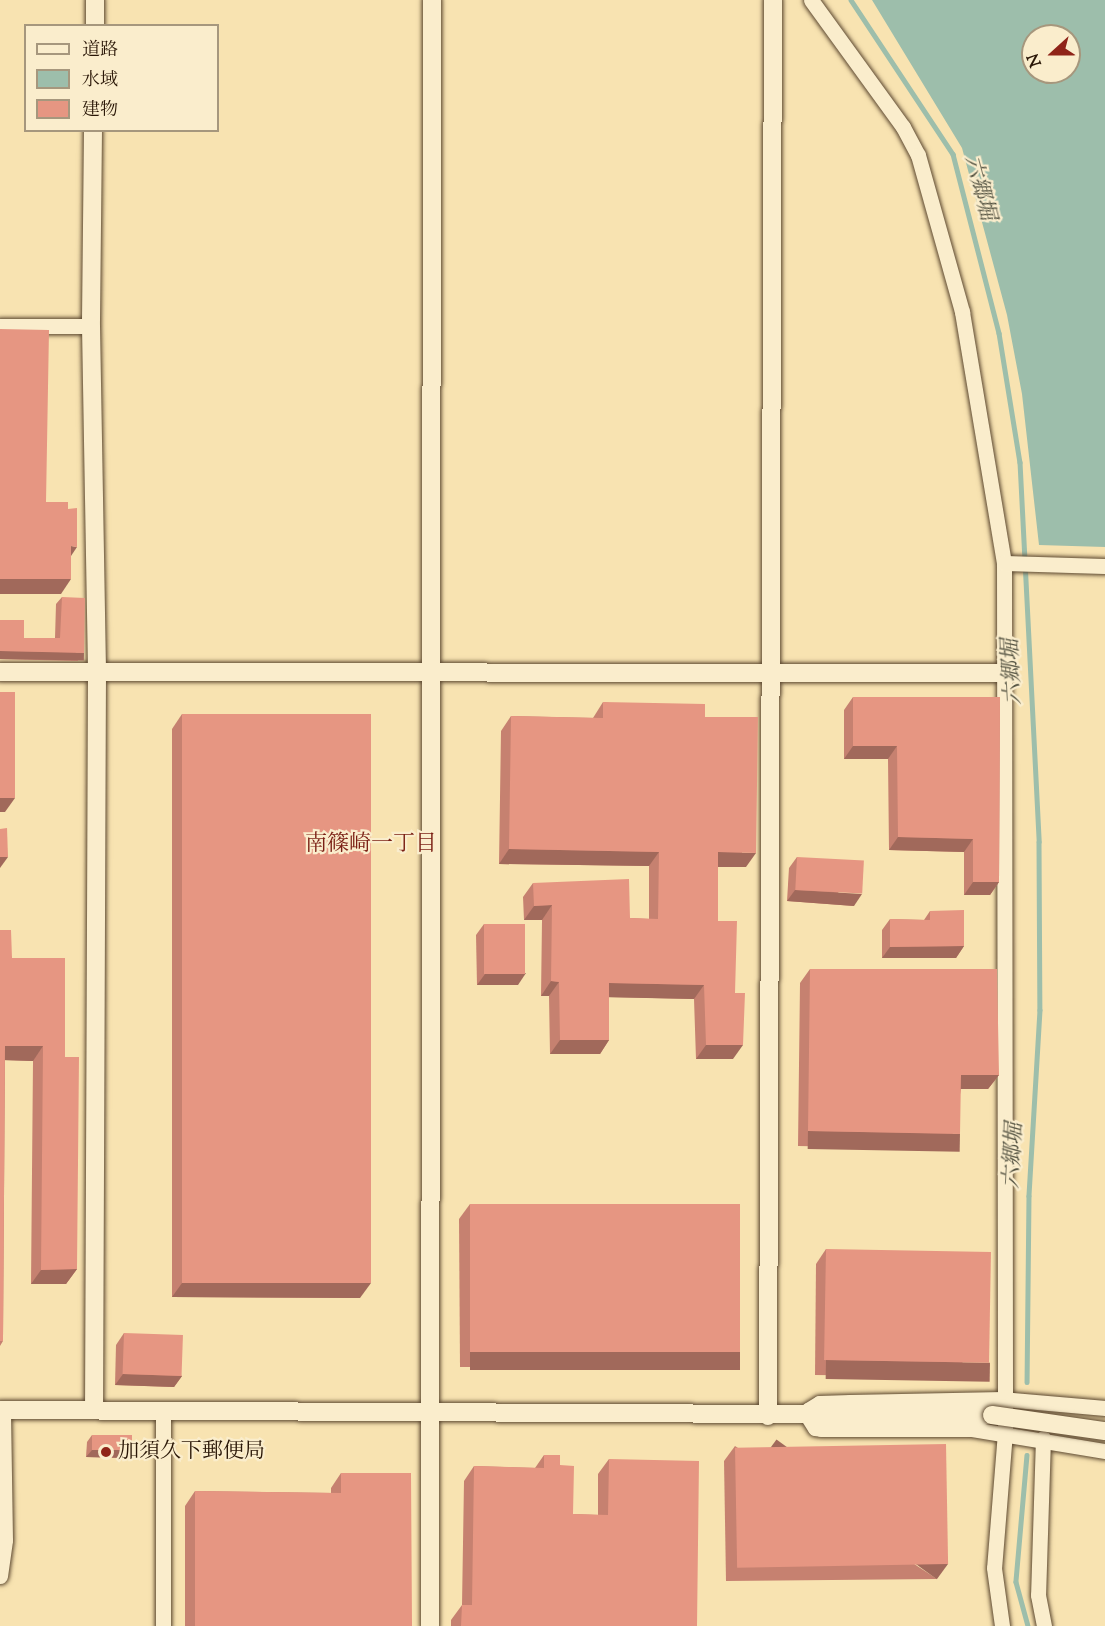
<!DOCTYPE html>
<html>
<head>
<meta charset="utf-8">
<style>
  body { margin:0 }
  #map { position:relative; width:1105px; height:1626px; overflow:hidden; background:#f8e3b1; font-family:"Sorts Mill Goudy","Noto Serif JP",serif }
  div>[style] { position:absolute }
  .water>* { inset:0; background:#9dbeab }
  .stream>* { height:4.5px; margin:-2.25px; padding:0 2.25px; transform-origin:2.25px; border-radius:2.25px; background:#9dbeab }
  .roads { filter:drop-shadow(0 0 2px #5d4931) drop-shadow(0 0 2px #5d4931) }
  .minor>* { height:15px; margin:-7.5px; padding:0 7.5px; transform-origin:7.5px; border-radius:7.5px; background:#faedcc }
  .tertiary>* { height:18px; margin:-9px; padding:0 9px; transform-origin:9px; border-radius:9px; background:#faedcc }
  .bridges { filter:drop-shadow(0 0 2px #5d4931) drop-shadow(0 0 2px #5d4931) }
  .tertiary-bridge>* { height:18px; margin:-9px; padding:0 9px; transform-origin:9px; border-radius:9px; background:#faedcc }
  .wall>* { inset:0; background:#c68170 }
  .shaded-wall>* { inset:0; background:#a1695b; transform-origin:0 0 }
  .building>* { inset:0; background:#e69682; transform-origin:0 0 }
  .dots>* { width:16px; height:16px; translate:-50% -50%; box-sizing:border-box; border:3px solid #faedcc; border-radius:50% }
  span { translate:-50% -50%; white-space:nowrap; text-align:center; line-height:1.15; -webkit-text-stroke:4.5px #faedcc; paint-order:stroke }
  .poi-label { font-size:21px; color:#291606 }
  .left { translate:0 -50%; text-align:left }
  .water-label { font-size:22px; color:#525140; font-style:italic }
  .neighbourhood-label { font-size:22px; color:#7a1f14 }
  .legend { position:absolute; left:24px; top:24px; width:195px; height:108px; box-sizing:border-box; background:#faedcc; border:2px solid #a6977d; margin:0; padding:8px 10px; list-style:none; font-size:18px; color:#291606 }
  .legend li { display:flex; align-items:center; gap:12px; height:30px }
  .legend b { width:30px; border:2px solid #a6977d }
  .north { position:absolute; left:1021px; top:24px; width:60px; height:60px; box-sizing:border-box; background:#faedcc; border:2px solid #a6977d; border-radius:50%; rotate:249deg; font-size:16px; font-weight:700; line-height:24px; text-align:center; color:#291606 }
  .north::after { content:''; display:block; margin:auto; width:21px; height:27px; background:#8f2418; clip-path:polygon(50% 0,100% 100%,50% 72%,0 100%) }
</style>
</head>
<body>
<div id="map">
  <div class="water">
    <i style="clip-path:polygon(evenodd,872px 0,1105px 0,1105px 547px,1039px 545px,1022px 394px,1007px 315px,962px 148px,872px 0,1033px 36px,1069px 36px,1069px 72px,1033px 72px,1033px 36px)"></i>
  </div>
  <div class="stream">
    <i style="left:851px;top:0;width:185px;rotate:56.5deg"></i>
    <i style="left:953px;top:154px;width:185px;rotate:75.6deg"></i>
    <i style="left:999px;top:333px;width:131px;rotate:80.8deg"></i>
    <i style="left:1020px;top:462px;width:380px;rotate:87.1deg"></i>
    <i style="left:1039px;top:842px;width:168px;rotate:89.7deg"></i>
    <i style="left:1040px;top:1010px;width:186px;rotate:93.4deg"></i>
    <i style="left:1029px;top:1196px;width:186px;rotate:90.6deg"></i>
    <i style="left:1027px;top:1455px;width:127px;rotate:95deg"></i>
    <i style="left:1016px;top:1582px;width:46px;rotate:74.7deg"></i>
  </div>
  <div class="roads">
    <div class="minor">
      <i style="left:811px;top:0;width:157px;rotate:54.1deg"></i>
      <i style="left:903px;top:127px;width:32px;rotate:62deg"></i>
      <i style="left:918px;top:155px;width:163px;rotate:74.3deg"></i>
      <i style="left:962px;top:312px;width:254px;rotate:80.5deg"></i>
      <i style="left:1004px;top:563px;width:869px;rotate:89.93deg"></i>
      <i style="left:1005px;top:1432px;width:136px;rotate:94.6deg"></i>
      <i style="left:994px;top:1568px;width:59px;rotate:82.1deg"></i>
      <i style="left:0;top:326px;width:91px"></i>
      <i style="left:1004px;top:563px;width:101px;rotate:1.7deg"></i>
      <i style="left:1105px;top:1408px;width:102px;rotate:-175deg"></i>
      <i style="left:1003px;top:1399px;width:153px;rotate:178.9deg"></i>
      <i style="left:850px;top:1402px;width:31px;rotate:178deg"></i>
      <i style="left:819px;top:1403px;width:13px;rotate:148deg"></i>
      <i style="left:808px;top:1410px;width:7px;rotate:90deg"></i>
      <i style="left:808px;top:1417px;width:13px;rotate:58deg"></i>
      <i style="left:815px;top:1428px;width:6px;rotate:9deg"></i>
      <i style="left:821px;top:1429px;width:151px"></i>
      <i style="left:972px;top:1429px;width:135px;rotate:9.4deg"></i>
      <i style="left:1043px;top:1438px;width:157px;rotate:91.8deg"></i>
      <i style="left:1038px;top:1595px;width:32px;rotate:79deg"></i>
      <i style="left:0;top:1576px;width:36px;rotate:-82deg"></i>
      <i style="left:5px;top:1540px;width:130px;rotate:-90.9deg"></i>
      <i style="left:163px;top:1626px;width:217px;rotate:-90deg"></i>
    </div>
    <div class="tertiary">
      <i style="left:95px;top:26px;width:26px;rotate:-90deg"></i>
      <i style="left:93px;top:130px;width:196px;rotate:90.6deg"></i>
      <i style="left:91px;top:326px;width:346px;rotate:89deg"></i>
      <i style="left:97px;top:672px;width:737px;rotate:90.23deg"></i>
      <i style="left:0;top:672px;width:1005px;rotate:0.06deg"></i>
      <i style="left:0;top:1410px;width:992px;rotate:0.29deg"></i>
      <i style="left:768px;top:1416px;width:1416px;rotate:-89.8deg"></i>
      <i style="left:430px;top:1626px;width:1626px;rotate:-89.93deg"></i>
    </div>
  </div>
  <div class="bridges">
    <div class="tertiary-bridge">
      <i style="left:992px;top:1415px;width:114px;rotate:8.1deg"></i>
    </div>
  </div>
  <div class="wall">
    <i style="clip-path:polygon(62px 597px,78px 661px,0 659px,0 620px,24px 638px,55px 638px,56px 604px)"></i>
    <i style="clip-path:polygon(853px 697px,1000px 697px,999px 882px,990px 895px,964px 895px,964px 852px,889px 850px,888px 759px,844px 759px,844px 710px)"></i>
    <i style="clip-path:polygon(603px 702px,705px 717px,746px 867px,718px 867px,718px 921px,733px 1059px,696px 1059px,694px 999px,609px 997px,609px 1040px,600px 1054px,550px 1054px,549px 996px,541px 996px,542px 920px,524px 920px,523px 897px,533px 883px,630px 918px,649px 919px,649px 866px,499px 864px,501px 731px,511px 716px,593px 718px)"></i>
    <i style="clip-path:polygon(182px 714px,360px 1298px,172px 1297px,172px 729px)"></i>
    <i style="clip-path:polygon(797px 857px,854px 906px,787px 901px,789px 868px)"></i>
    <i style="clip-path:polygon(930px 911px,964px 946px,956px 958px,882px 958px,882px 930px,890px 919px,924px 920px)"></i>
    <i style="clip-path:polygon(484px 924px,518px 985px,477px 985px,476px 935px)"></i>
    <i style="clip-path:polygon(0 930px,12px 958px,65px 1057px,77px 1269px,66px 1284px,31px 1284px,33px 1061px,5px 1060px,3px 1341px,0 1346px)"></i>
    <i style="clip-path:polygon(810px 969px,999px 1075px,988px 1089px,961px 1089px,950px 1149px,798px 1146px,800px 983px)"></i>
    <i style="clip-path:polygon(470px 1204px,730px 1367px,460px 1367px,459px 1219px)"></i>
    <i style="clip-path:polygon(826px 1249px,980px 1377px,815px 1375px,816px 1264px)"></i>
    <i style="clip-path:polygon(124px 1333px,182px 1376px,174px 1387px,115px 1385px,116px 1345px)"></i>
    <i style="clip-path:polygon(92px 1435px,126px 1458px,86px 1457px,87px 1442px)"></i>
    <i style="clip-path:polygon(735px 1446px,937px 1579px,726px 1581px,724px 1461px)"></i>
    <i style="clip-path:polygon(544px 1455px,560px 1465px,573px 1514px,598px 1515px,598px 1474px,609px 1459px,697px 1626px,451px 1626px,451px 1620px,462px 1605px,464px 1481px,474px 1466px,535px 1468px)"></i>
    <i style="clip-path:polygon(341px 1473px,412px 1626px,185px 1626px,185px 1506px,195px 1491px,331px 1493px,331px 1488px)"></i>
  </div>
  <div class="shaded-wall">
    <i style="clip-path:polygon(71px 546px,77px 547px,67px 562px)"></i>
    <i style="clip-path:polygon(0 579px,71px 579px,61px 594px,0 594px)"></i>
    <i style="left:0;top:651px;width:84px;height:8px;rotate:1deg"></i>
    <i style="clip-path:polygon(853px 746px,897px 746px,888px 759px,844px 759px)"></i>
    <i style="clip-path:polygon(0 798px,15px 798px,5px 812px,0 812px)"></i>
    <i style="clip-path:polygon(898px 837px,973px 839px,964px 852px,889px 850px)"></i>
    <i style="clip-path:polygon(509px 849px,659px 852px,649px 866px,499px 864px)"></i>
    <i style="clip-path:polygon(718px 852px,756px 853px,746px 867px,708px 867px)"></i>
    <i style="clip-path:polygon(0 857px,8px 857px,0 868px)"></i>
    <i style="clip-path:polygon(973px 882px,999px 882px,990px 895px,964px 895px)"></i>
    <i style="clip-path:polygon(795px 890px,862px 894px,854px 906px,787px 901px)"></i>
    <i style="clip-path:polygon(552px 905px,542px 920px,524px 920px,534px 906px)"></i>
    <i style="clip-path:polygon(964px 946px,956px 958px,882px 958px,890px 947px)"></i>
    <i style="clip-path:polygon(526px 973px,518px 985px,477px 985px,485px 974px)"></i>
    <i style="clip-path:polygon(551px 981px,559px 982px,549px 996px,541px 996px)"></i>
    <i style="clip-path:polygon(609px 983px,704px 985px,694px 999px,599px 997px)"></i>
    <i style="clip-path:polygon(560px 1040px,609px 1040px,600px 1054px,550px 1054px)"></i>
    <i style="clip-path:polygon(706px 1045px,743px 1045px,733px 1059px,696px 1059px)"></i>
    <i style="clip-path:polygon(5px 1046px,43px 1046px,33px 1061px,0 1060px)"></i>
    <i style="clip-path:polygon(961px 1075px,999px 1075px,988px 1089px,951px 1089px)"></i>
    <i style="left:808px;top:1131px;width:152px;height:18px;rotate:1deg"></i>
    <i style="clip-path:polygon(77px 1269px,66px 1284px,31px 1284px,41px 1270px)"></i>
    <i style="clip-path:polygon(182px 1283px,371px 1283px,360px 1298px,172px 1297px)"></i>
    <i style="left:470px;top:1352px;width:270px;height:18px"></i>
    <i style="left:826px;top:1360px;width:164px;height:19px;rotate:1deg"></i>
    <i style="clip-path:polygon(123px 1374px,182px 1376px,174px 1387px,115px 1385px)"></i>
    <i style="clip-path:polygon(92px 1450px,131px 1450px,126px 1458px,86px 1457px)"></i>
    <i style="left:948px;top:1564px;width:19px;height:212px;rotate:126deg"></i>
  </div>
  <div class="building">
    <i style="clip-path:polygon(0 329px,49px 330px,46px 502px,68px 502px,68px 509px,77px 508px,77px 547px,71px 546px,71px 579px,0 579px)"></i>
    <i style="clip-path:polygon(62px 597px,85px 598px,84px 653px,0 651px,0 620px,24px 620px,24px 638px,60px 638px)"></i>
    <i style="left:0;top:692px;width:15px;height:106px"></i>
    <i style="clip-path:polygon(853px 697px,1000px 697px,999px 882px,973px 882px,973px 839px,898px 837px,897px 746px,853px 746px)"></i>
    <i style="clip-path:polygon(603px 702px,705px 704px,705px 717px,758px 717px,756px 853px,718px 852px,718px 921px,737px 921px,735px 993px,745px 993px,743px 1045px,706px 1045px,704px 985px,609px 983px,609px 1040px,560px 1040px,559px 982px,551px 981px,552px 905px,534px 906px,533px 883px,629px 879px,630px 918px,658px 919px,659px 852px,509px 849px,511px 716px,603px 718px)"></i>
    <i style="left:182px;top:714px;width:189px;height:569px"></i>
    <i style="clip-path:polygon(7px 828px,8px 857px,0 857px,0 829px)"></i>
    <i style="left:797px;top:857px;width:67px;height:33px;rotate:3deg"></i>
    <i style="clip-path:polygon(964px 910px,964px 946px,890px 947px,890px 919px,930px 920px,930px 911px)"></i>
    <i style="left:484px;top:924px;width:41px;height:50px"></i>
    <i style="clip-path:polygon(0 930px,11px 930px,12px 958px,65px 958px,65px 1057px,79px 1057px,77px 1269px,41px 1270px,43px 1046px,5px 1046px,3px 1341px,0 1341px)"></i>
    <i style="clip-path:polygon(810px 969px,997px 969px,999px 1075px,961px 1075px,960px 1134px,808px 1131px)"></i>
    <i style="left:470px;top:1204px;width:270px;height:148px"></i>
    <i style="left:826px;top:1249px;width:165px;height:111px;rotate:1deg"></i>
    <i style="left:124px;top:1333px;width:59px;height:41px;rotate:2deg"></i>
    <i style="left:92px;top:1435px;width:40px;height:15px"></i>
    <i style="left:946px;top:1444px;width:120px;height:211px;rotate:89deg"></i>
    <i style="clip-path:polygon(544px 1455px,560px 1455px,560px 1465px,574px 1466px,573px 1514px,608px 1515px,609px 1459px,699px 1461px,697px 1626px,461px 1626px,462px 1605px,472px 1605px,474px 1466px,544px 1468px)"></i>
    <i style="clip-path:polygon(341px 1473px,411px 1473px,412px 1626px,195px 1626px,195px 1491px,341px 1493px)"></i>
  </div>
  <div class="dots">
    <i style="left:106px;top:1452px;background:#8f2418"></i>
  </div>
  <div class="poi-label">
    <span class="left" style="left:118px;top:1452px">加須久下郵便局</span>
  </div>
  <div class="water-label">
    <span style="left:978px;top:188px;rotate:75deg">六郷堀</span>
    <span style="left:1014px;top:672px;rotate:-93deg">六郷堀</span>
    <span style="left:1015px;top:1156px;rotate:-87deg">六郷堀</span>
  </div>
  <div class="neighbourhood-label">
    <span style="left:371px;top:846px">南篠崎一丁目</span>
  </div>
  <ul class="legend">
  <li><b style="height:8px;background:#faedcc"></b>道路</li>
  <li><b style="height:16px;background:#9dbeab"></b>水域</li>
  <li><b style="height:16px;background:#e69682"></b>建物</li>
  </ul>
  <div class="north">N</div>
</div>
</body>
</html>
